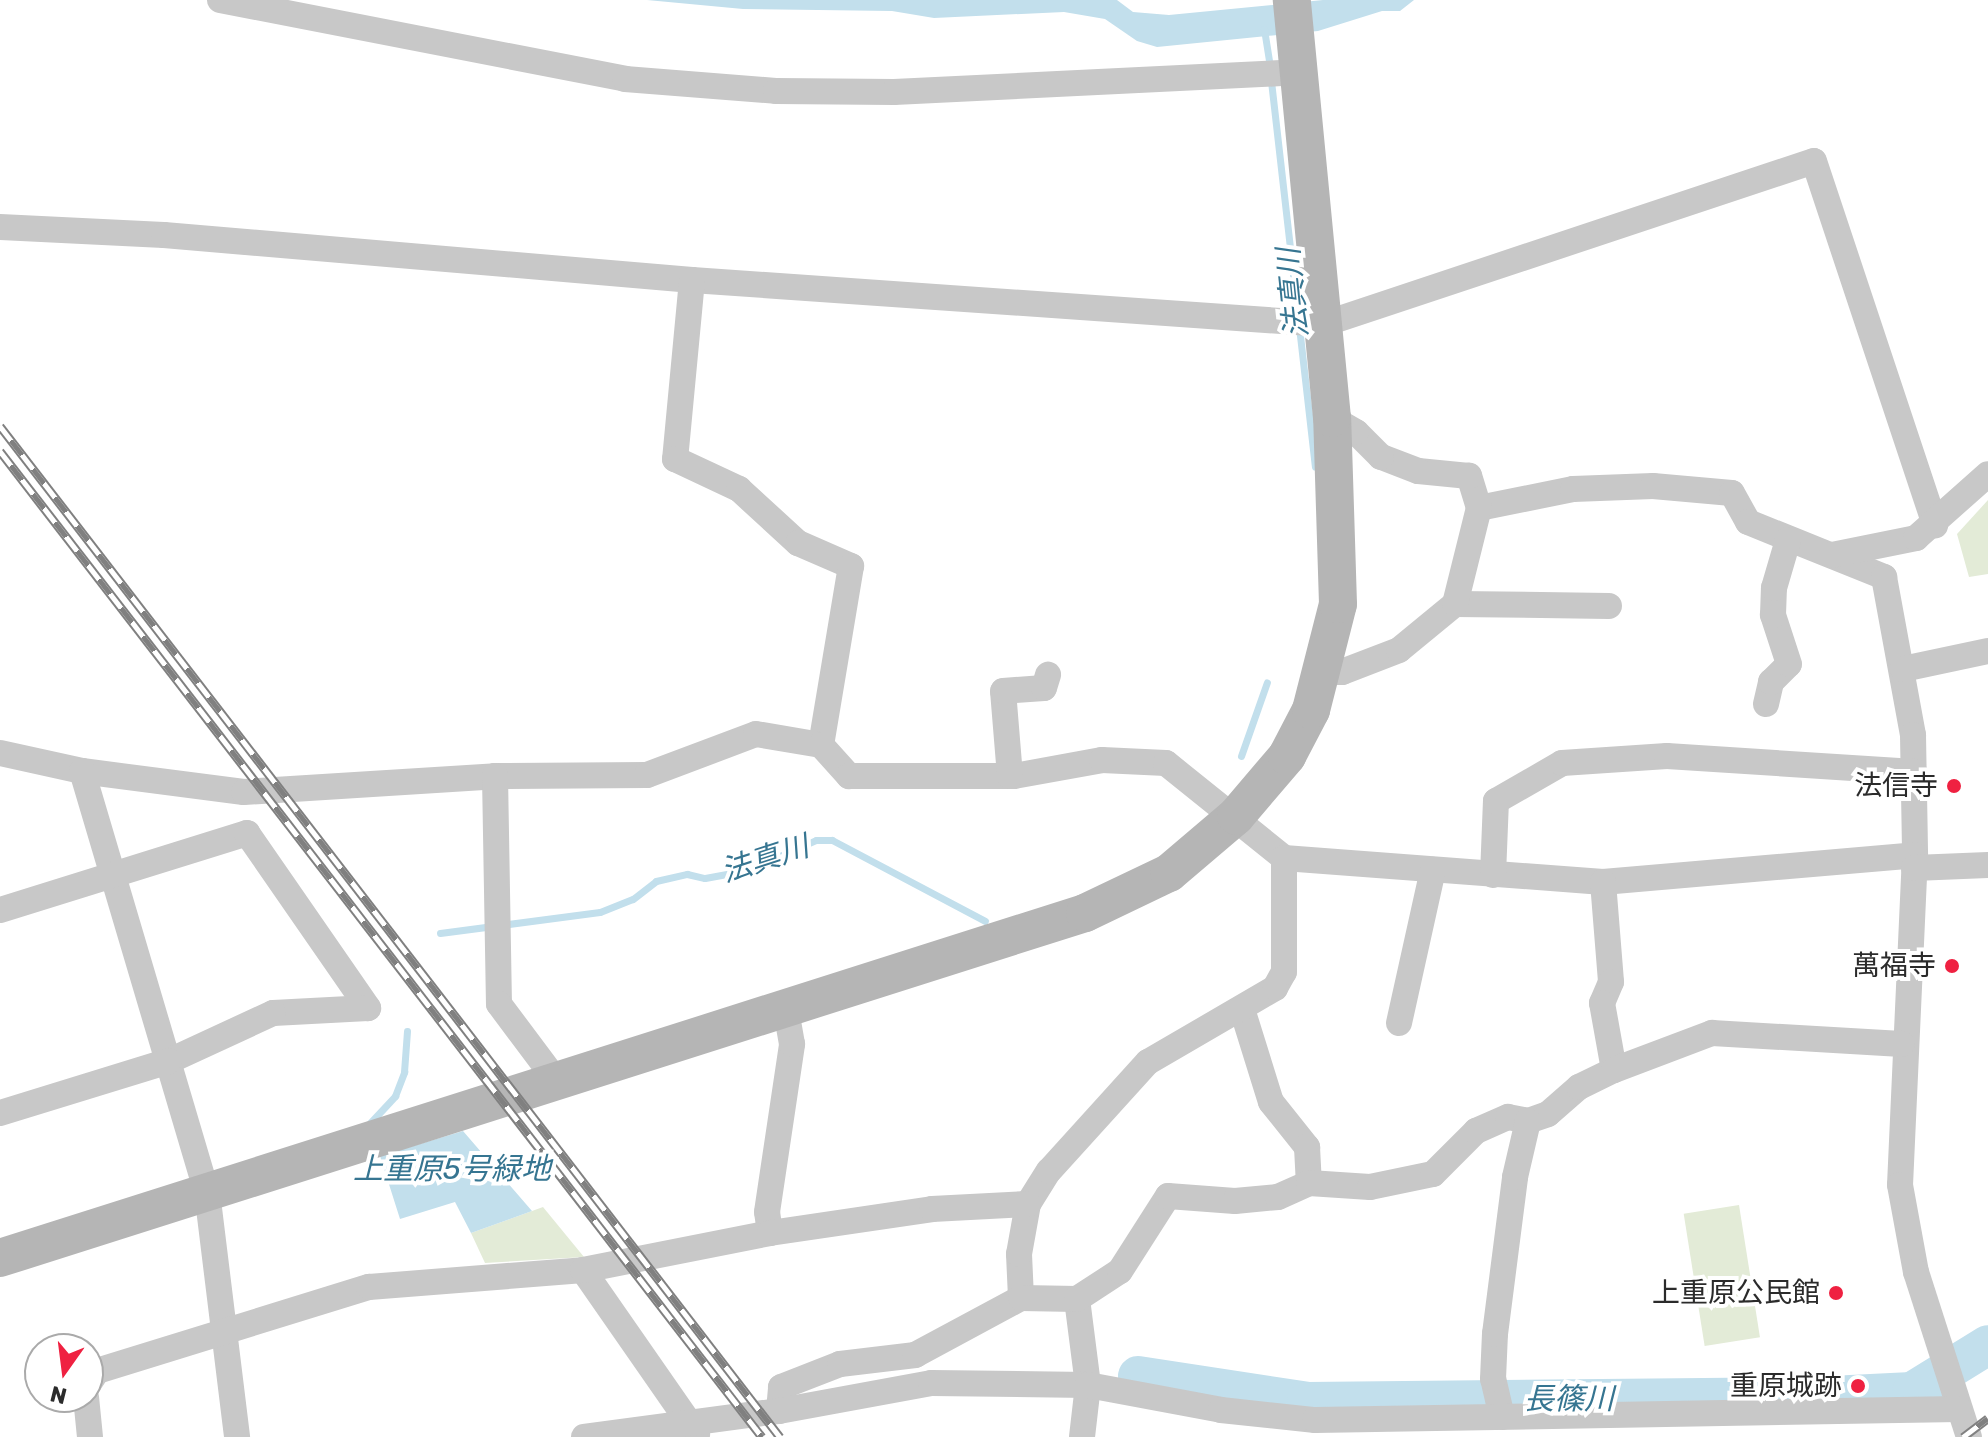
<!DOCTYPE html>
<html>
<head>
<meta charset="utf-8">
<style>
  body { margin:0 }
  #map { position:relative; width:1988px; height:1437px; overflow:hidden; background:#fff; font-family:Rubik,"Noto Sans JP",sans-serif }
  div>[style] { position:absolute }
  .green>* { inset:0; background:#e3ebd7; transform-origin:0 0 }
  .water>* { inset:0; background:#c2dfec }
  .stream>* { height:7px; margin:-3.5px; padding:0 3.5px; transform-origin:3.5px; border-radius:3.5px; background:#c2dfec }
  .river>* { height:40px; margin:-20px; padding:0 20px; transform-origin:20px; border-radius:20px; background:#c2dfec }
  .street>* { height:26px; margin:-13px; padding:0 13px; transform-origin:13px; border-radius:13px; background:#c8c8c8 }
  .secondary>* { height:38px; margin:-19px; padding:0 19px; transform-origin:19px; border-radius:19px; background:#b5b5b5 }
  .rail>* { height:9px; margin-top:-4.5px; transform-origin:0; background:repeating-linear-gradient(90deg,#fff 0 18px,#808080 0 36px); box-sizing:border-box; border-block:2px solid #808080 }
  .dots>* { width:22px; height:22px; translate:-50% -50%; box-sizing:border-box; border:4px solid #fff; border-radius:50% }
  span { translate:-50% -50%; white-space:nowrap; text-align:center; line-height:1.15; -webkit-text-stroke:8px #fff; paint-order:stroke }
  .poi-label { font-size:28px; color:#2b2b2b }
  .right { translate:-100% -50%; text-align:right }
  .water-label { font-size:30px; color:#367591; font-style:italic }
  .north { position:absolute; left:24px; top:1333px; width:80px; height:80px; box-sizing:border-box; background:#fff; border:2px solid #aaa; border-radius:50%; rotate:194deg; font-size:22px; font-weight:700; line-height:32px; text-align:center; color:#2b2b2b }
  .north::after { content:''; display:block; margin:auto; width:28px; height:36px; background:#ef2141; clip-path:polygon(50% 0,100% 100%,50% 72%,0 100%) }
</style>
</head>
<body>
<div id="map">
  <div class="green">
    <i style="clip-path:polygon(1988px 500px,1988px 574px,1969px 577px,1957px 534px)"></i>
    <i style="left:1739px;top:1205px;width:134px;height:56px;rotate:81deg"></i>
    <i style="clip-path:polygon(543px 1207px,584px 1257px,485px 1263px,471px 1233px)"></i>
  </div>
  <div class="water">
    <i style="clip-path:polygon(647px 0,1117px 0,1133px 12px,1169px 15px,1323px 0,1414px 0,1400px 11px,1382px 11px,1318px 31px,1157px 47px,1137px 41px,1105px 19px,1064px 12px,934px 18px,892px 11px,743px 9px)"></i>
    <i style="clip-path:polygon(463px 1131px,532px 1211px,471px 1233px,455px 1202px,400px 1219px,380px 1156px)"></i>
  </div>
  <div class="stream">
    <i style="left:1264px;top:29px;width:39px;rotate:81deg"></i>
    <i style="left:1271px;top:81px;width:388px;rotate:83.5deg"></i>
    <i style="left:1241px;top:756px;width:78px;rotate:-70.6deg"></i>
    <i style="left:440px;top:933px;width:161px;rotate:-7.5deg"></i>
    <i style="left:600px;top:912px;width:35px;rotate:-22deg"></i>
    <i style="left:633px;top:899px;width:29px;rotate:-38deg"></i>
    <i style="left:656px;top:881px;width:32px;rotate:-13deg"></i>
    <i style="left:687px;top:874px;width:18px;rotate:13deg"></i>
    <i style="left:705px;top:878px;width:44px;rotate:-10.5deg"></i>
    <i style="left:748px;top:870px;width:74px;rotate:-23.8deg"></i>
    <i style="left:816px;top:840px;width:16px"></i>
    <i style="left:832px;top:840px;width:173px;rotate:27.9deg"></i>
    <i style="left:370px;top:1123px;width:37px;rotate:-47deg"></i>
    <i style="left:395px;top:1096px;width:26px;rotate:-69deg"></i>
    <i style="left:404px;top:1072px;width:41px;rotate:-85.8deg"></i>
  </div>
  <div class="river">
    <i style="left:1138px;top:1376px;width:171px;rotate:8.7deg"></i>
    <i style="left:1307px;top:1402px;width:503px;rotate:-0.57deg"></i>
    <i style="left:1810px;top:1397px;width:102px;rotate:-2.8deg"></i>
    <i style="left:1912px;top:1392px;width:89px;rotate:-31.7deg"></i>
  </div>
  <div class="street">
    <i style="left:220px;top:0;width:413px;rotate:11deg"></i>
    <i style="left:625px;top:79px;width:151px;rotate:4.5deg"></i>
    <i style="left:776px;top:91px;width:118px;rotate:0.5deg"></i>
    <i style="left:894px;top:92px;width:388px;rotate:-2.8deg"></i>
    <i style="left:0;top:227px;width:164px;rotate:2.8deg"></i>
    <i style="left:164px;top:235px;width:530px;rotate:4.87deg"></i>
    <i style="left:692px;top:280px;width:634px;rotate:3.98deg"></i>
    <i style="left:1324px;top:324px;width:516px;rotate:-18.4deg"></i>
    <i style="left:1814px;top:161px;width:384px;rotate:71.6deg"></i>
    <i style="left:692px;top:280px;width:180px;rotate:95.4deg"></i>
    <i style="left:675px;top:459px;width:71px;rotate:25.1deg"></i>
    <i style="left:739px;top:489px;width:80px;rotate:42.5deg"></i>
    <i style="left:798px;top:543px;width:58px;rotate:23.5deg"></i>
    <i style="left:851px;top:566px;width:181px;rotate:99.5deg"></i>
    <i style="left:1479px;top:508px;width:96px;rotate:-11.4deg"></i>
    <i style="left:1573px;top:489px;width:80px;rotate:-2.1deg"></i>
    <i style="left:1653px;top:486px;width:79px;rotate:5.1deg"></i>
    <i style="left:1732px;top:493px;width:33px;rotate:61deg"></i>
    <i style="left:1748px;top:522px;width:147px;rotate:22deg"></i>
    <i style="left:1884px;top:577px;width:161px;rotate:79.6deg"></i>
    <i style="left:1913px;top:735px;width:120px;rotate:89deg"></i>
    <i style="left:1915px;top:855px;width:330px;rotate:92.6deg"></i>
    <i style="left:1900px;top:1185px;width:88px;rotate:79.6deg"></i>
    <i style="left:1916px;top:1272px;width:173px;rotate:72.2deg"></i>
    <i style="left:1832px;top:555px;width:86px;rotate:-11.4deg"></i>
    <i style="left:1916px;top:538px;width:96px;rotate:-41.6deg"></i>
    <i style="left:1455px;top:604px;width:154px;rotate:0.7deg"></i>
    <i style="left:1903px;top:669px;width:87px;rotate:-12deg"></i>
    <i style="left:1321px;top:672px;width:21px"></i>
    <i style="left:1342px;top:672px;width:61px;rotate:-21.1deg"></i>
    <i style="left:1399px;top:650px;width:72px;rotate:-39.4deg"></i>
    <i style="left:1455px;top:604px;width:99px;rotate:-76deg"></i>
    <i style="left:1479px;top:508px;width:34px;rotate:-107deg"></i>
    <i style="left:1469px;top:476px;width:51px;rotate:-174.4deg"></i>
    <i style="left:1418px;top:471px;width:40px;rotate:-159deg"></i>
    <i style="left:1381px;top:457px;width:35px;rotate:-135deg"></i>
    <i style="left:1356px;top:432px;width:28px;rotate:-150deg"></i>
    <i style="left:1766px;top:704px;width:23px;rotate:-77deg"></i>
    <i style="left:1771px;top:682px;width:25px;rotate:-45deg"></i>
    <i style="left:1789px;top:664px;width:52px;rotate:-108.1deg"></i>
    <i style="left:1773px;top:615px;width:27px;rotate:-88deg"></i>
    <i style="left:1774px;top:588px;width:50px;rotate:-73.7deg"></i>
    <i style="left:0;top:753px;width:84px;rotate:12.4deg"></i>
    <i style="left:82px;top:771px;width:163px;rotate:7.4deg"></i>
    <i style="left:244px;top:792px;width:252px;rotate:-3.6deg"></i>
    <i style="left:495px;top:776px;width:152px;rotate:-0.4deg"></i>
    <i style="left:647px;top:775px;width:116px;rotate:-20.6deg"></i>
    <i style="left:756px;top:734px;width:66px;rotate:9.6deg"></i>
    <i style="left:821px;top:745px;width:42px;rotate:47.9deg"></i>
    <i style="left:849px;top:776px;width:165px"></i>
    <i style="left:1014px;top:776px;width:89px;rotate:-10.3deg"></i>
    <i style="left:1102px;top:760px;width:64px;rotate:2.7deg"></i>
    <i style="left:1166px;top:763px;width:151px;rotate:38.8deg"></i>
    <i style="left:1284px;top:858px;width:320px;rotate:4.3deg"></i>
    <i style="left:1603px;top:882px;width:313px;rotate:-4.9deg"></i>
    <i style="left:82px;top:771px;width:439px;rotate:73.5deg"></i>
    <i style="left:207px;top:1192px;width:247px;rotate:83deg"></i>
    <i style="left:495px;top:776px;width:228px;rotate:89deg"></i>
    <i style="left:499px;top:1004px;width:99px;rotate:53.2deg"></i>
    <i style="left:1010px;top:776px;width:85px;rotate:-94.7deg"></i>
    <i style="left:1003px;top:691px;width:41px;rotate:-4.2deg"></i>
    <i style="left:1044px;top:688px;width:14px;rotate:-73deg"></i>
    <i style="left:1914px;top:868px;width:74px;rotate:-2.3deg"></i>
    <i style="left:1493px;top:875px;width:74px;rotate:-87.7deg"></i>
    <i style="left:1496px;top:801px;width:76px;rotate:-29.9deg"></i>
    <i style="left:1562px;top:763px;width:105px;rotate:-3.8deg"></i>
    <i style="left:1667px;top:756px;width:248px;rotate:3.7deg"></i>
    <i style="left:1603px;top:882px;width:100px;rotate:85.4deg"></i>
    <i style="left:1611px;top:982px;width:23px;rotate:113deg"></i>
    <i style="left:1602px;top:1003px;width:68px;rotate:79.8deg"></i>
    <i style="left:0;top:910px;width:259px;rotate:-17.3deg"></i>
    <i style="left:247px;top:833px;width:213px;rotate:55.3deg"></i>
    <i style="left:368px;top:1008px;width:95px;rotate:177deg"></i>
    <i style="left:273px;top:1013px;width:115px;rotate:155.2deg"></i>
    <i style="left:169px;top:1061px;width:177px;rotate:162.9deg"></i>
    <i style="left:1242px;top:1009px;width:97px;rotate:72.7deg"></i>
    <i style="left:1271px;top:1102px;width:58px;rotate:51.3deg"></i>
    <i style="left:1307px;top:1147px;width:36px;rotate:87deg"></i>
    <i style="left:1399px;top:1023px;width:157px;rotate:-77.5deg"></i>
    <i style="left:770px;top:1233px;width:21px;rotate:-98deg"></i>
    <i style="left:767px;top:1212px;width:170px;rotate:-81.5deg"></i>
    <i style="left:792px;top:1044px;width:34px;rotate:-100deg"></i>
    <i style="left:583px;top:1270px;width:200px;rotate:55.2deg"></i>
    <i style="left:1021px;top:1298px;width:44px;rotate:-92.6deg"></i>
    <i style="left:1019px;top:1254px;width:51px;rotate:-79.8deg"></i>
    <i style="left:1028px;top:1204px;width:39px;rotate:-58deg"></i>
    <i style="left:1049px;top:1171px;width:147px;rotate:-47.8deg"></i>
    <i style="left:1148px;top:1062px;width:147px;rotate:-30.2deg"></i>
    <i style="left:1275px;top:988px;width:18px;rotate:-61deg"></i>
    <i style="left:1284px;top:972px;width:114px;rotate:-90deg"></i>
    <i style="left:1077px;top:1299px;width:87px;rotate:82.7deg"></i>
    <i style="left:1088px;top:1385px;width:52px;rotate:96.6deg"></i>
    <i style="left:88px;top:1385px;width:17px;rotate:-57deg"></i>
    <i style="left:97px;top:1371px;width:285px;rotate:-17.2deg"></i>
    <i style="left:369px;top:1287px;width:215px;rotate:-4.5deg"></i>
    <i style="left:583px;top:1270px;width:191px;rotate:-11.2deg"></i>
    <i style="left:770px;top:1233px;width:164px;rotate:-8.4deg"></i>
    <i style="left:932px;top:1209px;width:96px;rotate:-3deg"></i>
    <i style="left:86px;top:1397px;width:40px;rotate:84.3deg"></i>
    <i style="left:779px;top:1411px;width:24px;rotate:-85deg"></i>
    <i style="left:781px;top:1387px;width:63px;rotate:-21.3deg"></i>
    <i style="left:840px;top:1364px;width:76px;rotate:-6.8deg"></i>
    <i style="left:915px;top:1355px;width:120px;rotate:-28.3deg"></i>
    <i style="left:1021px;top:1298px;width:56px;rotate:1deg"></i>
    <i style="left:1077px;top:1299px;width:51px;rotate:-33.1deg"></i>
    <i style="left:1120px;top:1271px;width:89px;rotate:-57.4deg"></i>
    <i style="left:1168px;top:1196px;width:67px;rotate:4.3deg"></i>
    <i style="left:1235px;top:1201px;width:43px;rotate:-5.3deg"></i>
    <i style="left:1278px;top:1197px;width:34px;rotate:-24deg"></i>
    <i style="left:1309px;top:1183px;width:61px;rotate:3.8deg"></i>
    <i style="left:1370px;top:1187px;width:64px;rotate:-11.7deg"></i>
    <i style="left:1433px;top:1174px;width:61px;rotate:-45deg"></i>
    <i style="left:1476px;top:1131px;width:35px;rotate:-24deg"></i>
    <i style="left:1508px;top:1117px;width:20px;rotate:11deg"></i>
    <i style="left:1528px;top:1121px;width:21px;rotate:-19deg"></i>
    <i style="left:1548px;top:1114px;width:41px;rotate:-41.1deg"></i>
    <i style="left:1579px;top:1087px;width:39px;rotate:-26deg"></i>
    <i style="left:1614px;top:1070px;width:105px;rotate:-20.7deg"></i>
    <i style="left:1712px;top:1033px;width:190px;rotate:3.3deg"></i>
    <i style="left:1502px;top:1417px;width:39px;rotate:-103deg"></i>
    <i style="left:1493px;top:1379px;width:45px;rotate:-87.5deg"></i>
    <i style="left:1495px;top:1334px;width:158px;rotate:-82.7deg"></i>
    <i style="left:1515px;top:1177px;width:57px;rotate:-76.9deg"></i>
    <i style="left:584px;top:1437px;width:197px;rotate:-7.6deg"></i>
    <i style="left:779px;top:1411px;width:155px;rotate:-10.4deg"></i>
    <i style="left:931px;top:1383px;width:157px;rotate:0.7deg"></i>
    <i style="left:1088px;top:1385px;width:135px;rotate:10.6deg"></i>
    <i style="left:1221px;top:1410px;width:95px;rotate:6.1deg"></i>
    <i style="left:1315px;top:1420px;width:644px;rotate:-0.98deg"></i>
  </div>
  <div class="secondary">
    <i style="left:0;top:1258px;width:1139px;rotate:-17.64deg"></i>
    <i style="left:1085px;top:913px;width:93px;rotate:-25.5deg"></i>
    <i style="left:1169px;top:873px;width:88px;rotate:-40.4deg"></i>
    <i style="left:1236px;top:816px;width:79px;rotate:-49.6deg"></i>
    <i style="left:1287px;top:756px;width:52px;rotate:-62.4deg"></i>
    <i style="left:1311px;top:710px;width:109px;rotate:-75.7deg"></i>
    <i style="left:1338px;top:604px;width:186px;rotate:-91.8deg"></i>
    <i style="left:1332px;top:418px;width:420px;rotate:-95.5deg"></i>
  </div>
  <div class="rail">
    <i style="left:0;top:426px;width:1277px;rotate:52.35deg"></i>
    <i style="left:0;top:451px;width:1246px;rotate:52.3deg"></i>
    <i style="left:1963px;top:1437px;width:31px;rotate:-37deg"></i>
  </div>
  <div class="dots">
    <i style="left:1954px;top:786px;background:#ef2141"></i>
    <i style="left:1952px;top:966px;background:#ef2141"></i>
    <i style="left:1836px;top:1293px;background:#ef2141"></i>
    <i style="left:1858px;top:1386px;background:#ef2141"></i>
  </div>
  <div class="poi-label">
    <span class="right" style="left:1938px;top:786px">法信寺</span>
    <span class="right" style="left:1936px;top:966px">萬福寺</span>
    <span class="right" style="left:1820px;top:1293px">上重原公民館</span>
    <span class="right" style="left:1842px;top:1386px">重原城跡</span>
  </div>
  <div class="water-label">
    <span style="left:1293px;top:293px;rotate:-96deg">法真川</span>
    <span style="left:765px;top:859px;rotate:-18deg">法真川</span>
    <span style="left:452px;top:1169px">上重原5号緑地</span>
    <span style="left:1569px;top:1399px">長篠川</span>
  </div>
  <div class="north">N</div>
</div>
</body>
</html>
